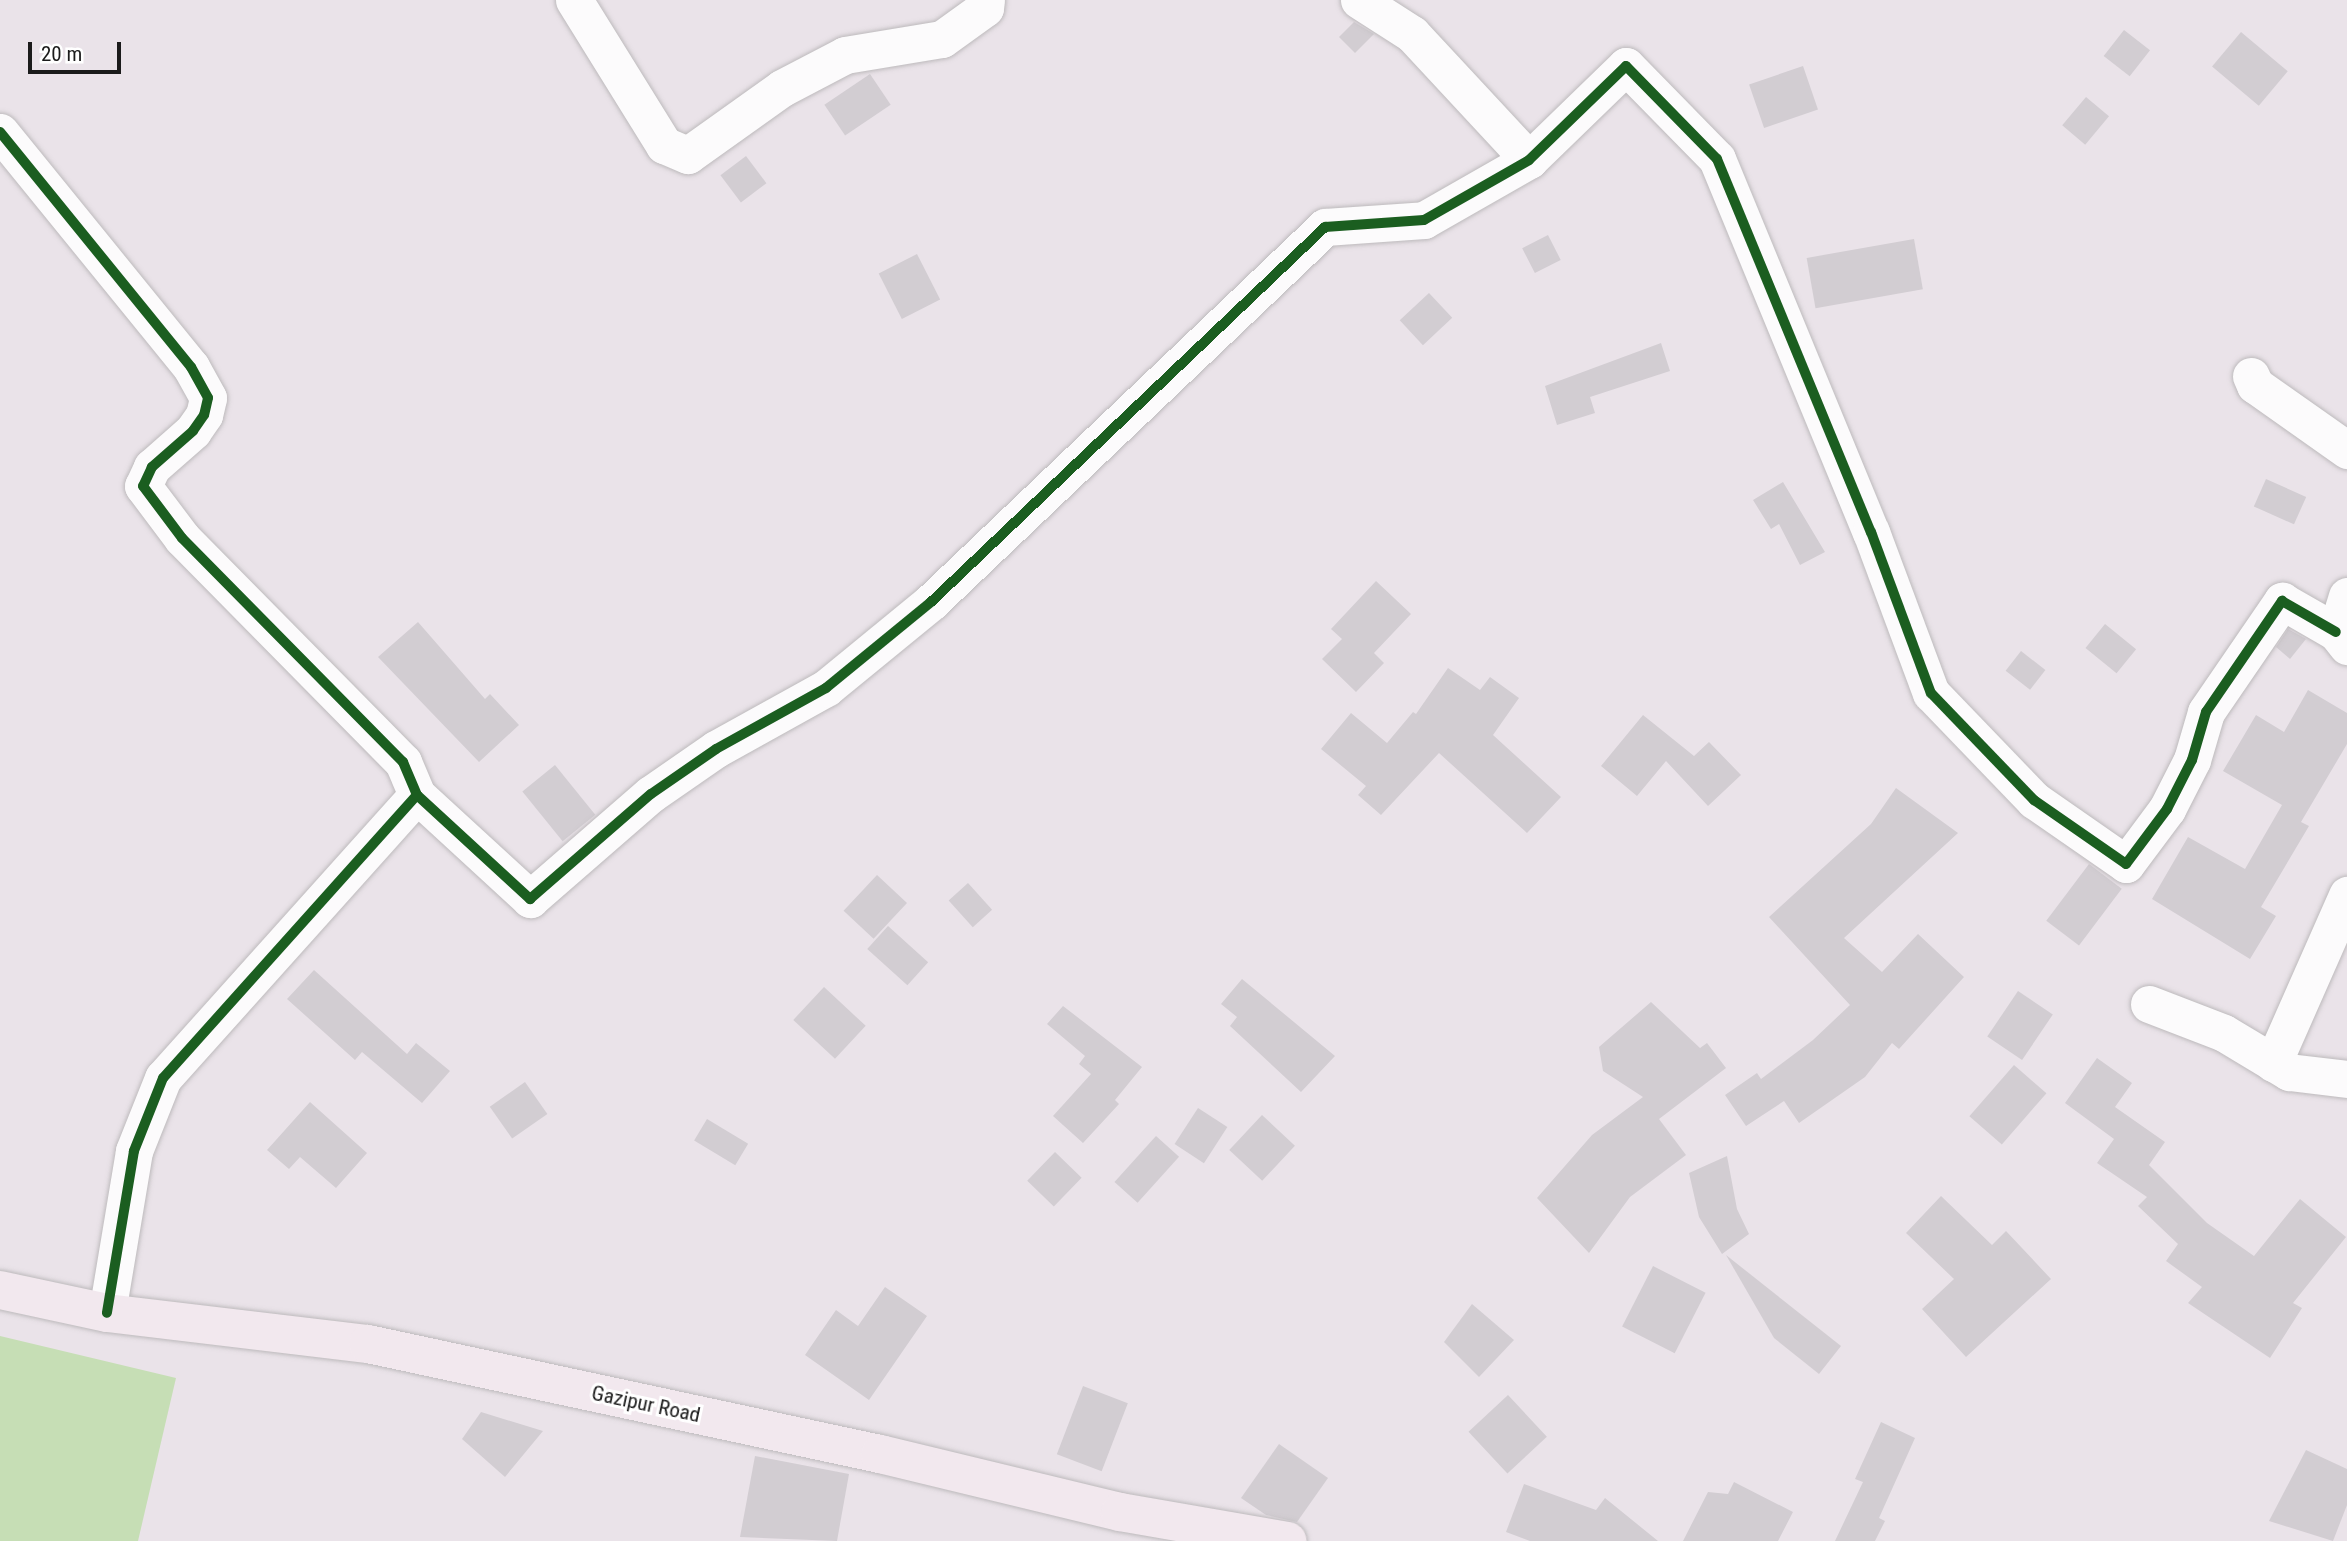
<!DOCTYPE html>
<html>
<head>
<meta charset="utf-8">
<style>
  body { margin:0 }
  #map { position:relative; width:2347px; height:1541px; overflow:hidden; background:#eae3e9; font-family:"Roboto Condensed",sans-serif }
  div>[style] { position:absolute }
  .water>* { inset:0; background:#c6deb5 }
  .building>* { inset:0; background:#d2cdd2; transform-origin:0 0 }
  .roads { filter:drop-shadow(0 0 2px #bdbabc) drop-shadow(0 0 2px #bdbabc) }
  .street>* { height:37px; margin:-18.5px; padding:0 18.5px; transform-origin:18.5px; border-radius:18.5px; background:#fcfbfc }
  .secondary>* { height:38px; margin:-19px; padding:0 19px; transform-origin:19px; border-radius:19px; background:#f2e8ee }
  .cycleway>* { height:10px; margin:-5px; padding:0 5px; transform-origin:5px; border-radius:5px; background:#1b5e20 }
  span { translate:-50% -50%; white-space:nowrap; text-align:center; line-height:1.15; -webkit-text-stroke:6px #fff; paint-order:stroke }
  .street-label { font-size:21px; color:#1b1b1b }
  .scale { position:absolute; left:28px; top:42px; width:93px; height:32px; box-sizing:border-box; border:4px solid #1b1b1b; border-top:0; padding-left:9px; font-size:21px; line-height:24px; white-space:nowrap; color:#1b1b1b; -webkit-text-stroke:5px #fff; paint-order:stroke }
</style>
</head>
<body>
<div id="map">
  <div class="water">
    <i style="clip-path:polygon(0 1336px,176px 1378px,138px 1541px,0 1541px)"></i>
  </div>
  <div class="building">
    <i style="clip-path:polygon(1354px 22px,1374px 34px,1355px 53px,1339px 37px)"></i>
    <i style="left:2124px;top:30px;width:33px;height:33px;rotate:38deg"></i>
    <i style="left:2241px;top:32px;width:61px;height:45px;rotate:40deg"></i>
    <i style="left:1803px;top:66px;width:46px;height:57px;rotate:71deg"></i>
    <i style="left:870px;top:74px;width:37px;height:55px;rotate:56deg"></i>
    <i style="left:2086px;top:97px;width:30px;height:37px;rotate:40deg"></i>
    <i style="left:746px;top:156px;width:34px;height:32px;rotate:53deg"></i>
    <i style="left:1548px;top:235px;width:28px;height:29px;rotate:63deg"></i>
    <i style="left:1914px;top:239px;width:51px;height:109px;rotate:80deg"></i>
    <i style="left:917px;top:254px;width:51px;height:43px;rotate:63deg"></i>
    <i style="left:1429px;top:293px;width:34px;height:40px;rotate:47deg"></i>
    <i style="clip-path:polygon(1661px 343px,1670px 371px,1590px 397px,1595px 413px,1557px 425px,1545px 386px)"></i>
    <i style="left:2266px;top:479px;width:44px;height:30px;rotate:24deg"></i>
    <i style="clip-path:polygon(1783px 482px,1825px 552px,1800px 565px,1779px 524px,1771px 529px,1753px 500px)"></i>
    <i style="clip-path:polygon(1376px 581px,1411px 614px,1374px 653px,1384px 663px,1356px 692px,1322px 659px,1342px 639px,1331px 629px)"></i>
    <i style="clip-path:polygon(418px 622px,485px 699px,490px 694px,519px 725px,479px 762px,378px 657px)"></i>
    <i style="left:2105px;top:624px;width:40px;height:31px;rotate:39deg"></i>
    <i style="clip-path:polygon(2288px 629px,2306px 639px,2290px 659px,2276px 647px)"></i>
    <i style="left:2021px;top:651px;width:31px;height:25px;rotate:38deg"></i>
    <i style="clip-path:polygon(1448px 668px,1480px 690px,1490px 677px,1519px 698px,1493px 735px,1561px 797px,1527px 833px,1439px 753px,1381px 815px,1358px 795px,1366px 786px,1321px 749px,1351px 713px,1387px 743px,1413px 712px,1416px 714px)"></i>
    <i style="clip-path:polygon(2308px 690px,2347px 713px,2347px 744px,2301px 822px,2309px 826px,2261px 907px,2276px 916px,2250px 959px,2152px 899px,2188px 837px,2245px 869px,2282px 805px,2223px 771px,2256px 715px,2284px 732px)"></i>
    <i style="clip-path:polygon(1643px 715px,1694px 756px,1709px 742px,1741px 775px,1708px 806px,1666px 761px,1637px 796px,1601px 766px)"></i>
    <i style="left:555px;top:765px;width:64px;height:42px;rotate:51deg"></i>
    <i style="clip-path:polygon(1896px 788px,1958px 833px,1844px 938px,1882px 972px,1918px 934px,1964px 977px,1899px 1049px,1892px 1043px,1865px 1077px,1799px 1123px,1784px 1101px,1746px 1126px,1725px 1095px,1757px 1073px,1761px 1079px,1813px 1040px,1850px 1005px,1769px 917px,1871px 824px)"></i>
    <i style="left:2089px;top:864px;width:41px;height:71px;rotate:37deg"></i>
    <i style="left:877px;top:875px;width:41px;height:49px;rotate:43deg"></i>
    <i style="left:968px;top:883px;width:36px;height:26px;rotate:48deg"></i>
    <i style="left:888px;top:926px;width:54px;height:31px;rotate:42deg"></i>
    <i style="clip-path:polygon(314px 970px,407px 1054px,416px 1043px,450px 1071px,422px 1103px,362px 1052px,355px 1060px,287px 999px)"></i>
    <i style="clip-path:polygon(1242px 979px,1335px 1056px,1301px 1092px,1230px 1026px,1237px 1017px,1221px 1004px)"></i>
    <i style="left:824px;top:987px;width:57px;height:45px;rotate:43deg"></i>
    <i style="left:2018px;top:991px;width:42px;height:55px;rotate:34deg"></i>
    <i style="clip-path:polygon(1651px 1002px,1700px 1048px,1707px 1043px,1726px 1068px,1659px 1119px,1686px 1155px,1630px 1197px,1589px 1253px,1537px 1198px,1592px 1135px,1643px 1097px,1603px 1071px,1599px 1047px)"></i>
    <i style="clip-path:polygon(1063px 1006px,1142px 1067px,1115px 1100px,1119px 1104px,1083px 1143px,1053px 1116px,1091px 1074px,1079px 1064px,1085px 1056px,1047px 1024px)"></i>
    <i style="clip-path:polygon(2097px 1058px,2132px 1083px,2115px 1107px,2165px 1142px,2149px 1165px,2207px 1223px,2254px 1256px,2300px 1199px,2346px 1237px,2293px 1303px,2302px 1308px,2270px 1358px,2188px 1303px,2202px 1287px,2166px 1261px,2178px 1244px,2138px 1206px,2147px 1197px,2097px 1163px,2114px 1139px,2065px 1103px)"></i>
    <i style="left:2014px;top:1065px;width:43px;height:68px;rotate:41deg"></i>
    <i style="left:525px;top:1082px;width:39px;height:43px;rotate:55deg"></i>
    <i style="clip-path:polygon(310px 1102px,367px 1153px,336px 1188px,300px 1157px,289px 1169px,267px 1150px)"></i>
    <i style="left:1198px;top:1108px;width:35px;height:43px;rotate:33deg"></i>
    <i style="left:1262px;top:1115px;width:45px;height:48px;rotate:43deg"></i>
    <i style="left:707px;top:1119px;width:48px;height:25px;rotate:31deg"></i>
    <i style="left:1156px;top:1136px;width:31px;height:62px;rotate:42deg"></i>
    <i style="left:1055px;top:1152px;width:37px;height:40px;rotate:44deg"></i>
    <i style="clip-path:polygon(1727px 1156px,1737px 1209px,1749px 1234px,1722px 1254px,1699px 1217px,1689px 1173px)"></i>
    <i style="clip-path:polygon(1941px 1196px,1992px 1245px,2006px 1231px,2051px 1279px,1966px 1357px,1922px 1309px,1954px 1279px,1906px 1233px)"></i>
    <i style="clip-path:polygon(1726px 1255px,1841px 1346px,1819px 1374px,1774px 1338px)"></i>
    <i style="left:1653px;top:1266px;width:59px;height:68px;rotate:27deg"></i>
    <i style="clip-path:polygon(885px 1287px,927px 1316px,869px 1400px,805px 1355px,836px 1310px,858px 1326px)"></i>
    <i style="clip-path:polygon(1472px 1304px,1514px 1340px,1479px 1377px,1444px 1342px)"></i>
    <i style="left:1083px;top:1386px;width:48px;height:73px;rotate:21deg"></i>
    <i style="left:1508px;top:1395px;width:57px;height:54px;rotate:47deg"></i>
    <i style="clip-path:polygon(481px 1412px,543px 1431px,505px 1477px,462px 1439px)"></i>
    <i style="clip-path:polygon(1881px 1422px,1915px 1438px,1879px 1518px,1885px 1521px,1875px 1541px,1835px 1541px,1863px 1482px,1855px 1479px)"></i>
    <i style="clip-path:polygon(1279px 1444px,1328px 1478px,1297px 1522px,1266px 1515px,1241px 1498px)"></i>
    <i style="clip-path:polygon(2306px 1450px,2347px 1469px,2347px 1505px,2333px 1541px,2269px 1521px)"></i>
    <i style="clip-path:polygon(755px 1456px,849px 1474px,837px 1541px,740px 1537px)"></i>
    <i style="clip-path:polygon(1734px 1482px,1793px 1512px,1778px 1541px,1683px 1541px,1708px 1492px,1728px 1494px)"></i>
    <i style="clip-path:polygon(1524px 1484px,1596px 1510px,1605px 1498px,1658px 1541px,1530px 1541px,1506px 1532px)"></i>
  </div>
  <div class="roads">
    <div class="street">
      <i style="left:574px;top:0;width:171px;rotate:58.2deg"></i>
      <i style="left:664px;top:145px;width:26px;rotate:23deg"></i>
      <i style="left:688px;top:155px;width:115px;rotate:-35.5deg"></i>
      <i style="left:782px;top:88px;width:71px;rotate:-27.6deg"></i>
      <i style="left:845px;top:55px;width:98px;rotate:-9.4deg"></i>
      <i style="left:942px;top:39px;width:53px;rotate:-35.8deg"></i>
      <i style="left:985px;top:8px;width:8px;rotate:-83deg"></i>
      <i style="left:1359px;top:0;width:63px;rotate:32.7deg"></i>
      <i style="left:1412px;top:34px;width:172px;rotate:47.1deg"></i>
      <i style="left:0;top:132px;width:303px;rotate:50.9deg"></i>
      <i style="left:191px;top:367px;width:35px;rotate:61deg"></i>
      <i style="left:208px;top:398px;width:17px;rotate:103deg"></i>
      <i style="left:204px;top:415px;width:19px;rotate:125deg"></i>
      <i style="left:193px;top:431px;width:55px;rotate:138.7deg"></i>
      <i style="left:152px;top:467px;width:21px;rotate:115deg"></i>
      <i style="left:143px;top:486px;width:65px;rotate:53.1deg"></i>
      <i style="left:182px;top:538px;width:315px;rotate:45.4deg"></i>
      <i style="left:403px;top:762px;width:36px;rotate:67deg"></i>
      <i style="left:417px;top:795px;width:380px;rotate:131.9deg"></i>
      <i style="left:163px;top:1078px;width:79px;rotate:111.7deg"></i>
      <i style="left:134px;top:1151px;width:164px;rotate:99.5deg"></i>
      <i style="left:2251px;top:376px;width:10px;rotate:66deg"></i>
      <i style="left:2255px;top:385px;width:113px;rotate:35.2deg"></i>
      <i style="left:2347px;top:596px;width:38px;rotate:107deg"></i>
      <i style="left:2336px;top:632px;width:18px;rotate:52deg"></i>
      <i style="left:417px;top:795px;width:154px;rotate:42.6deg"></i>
      <i style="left:530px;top:899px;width:160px;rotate:-41deg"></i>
      <i style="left:651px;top:794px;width:79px;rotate:-34.7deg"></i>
      <i style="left:716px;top:749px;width:126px;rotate:-29deg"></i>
      <i style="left:826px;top:688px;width:136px;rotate:-39.3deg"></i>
      <i style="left:931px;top:602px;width:544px;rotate:-43.58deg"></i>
      <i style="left:1325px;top:227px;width:99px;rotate:-4deg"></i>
      <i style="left:1424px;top:220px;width:121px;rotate:-29.7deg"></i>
      <i style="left:1529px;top:160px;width:135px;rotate:-44.1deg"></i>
      <i style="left:1626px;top:66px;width:130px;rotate:45.6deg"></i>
      <i style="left:1717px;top:159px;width:404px;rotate:67.6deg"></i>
      <i style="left:1871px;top:532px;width:172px;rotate:69.6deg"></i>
      <i style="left:1931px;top:693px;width:149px;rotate:46.1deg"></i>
      <i style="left:2034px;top:800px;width:112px;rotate:34.8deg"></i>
      <i style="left:2126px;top:864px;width:69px;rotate:-53.3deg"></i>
      <i style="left:2167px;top:809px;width:55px;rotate:-63deg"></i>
      <i style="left:2192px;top:760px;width:50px;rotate:-73.7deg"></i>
      <i style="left:2206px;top:712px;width:135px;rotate:-55.6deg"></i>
      <i style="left:2282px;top:601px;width:62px;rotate:29.9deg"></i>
      <i style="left:2149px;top:1004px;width:80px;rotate:21.1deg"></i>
      <i style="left:2224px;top:1033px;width:76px;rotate:31deg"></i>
      <i style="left:2289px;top:1072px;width:58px;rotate:6.9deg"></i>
      <i style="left:2273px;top:1063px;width:184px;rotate:-66.2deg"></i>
    </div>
    <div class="secondary">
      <i style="left:0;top:1290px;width:109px;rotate:12.1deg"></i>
      <i style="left:107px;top:1313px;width:263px;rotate:6.8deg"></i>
      <i style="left:368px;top:1344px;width:524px;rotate:12.13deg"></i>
      <i style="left:880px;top:1454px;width:247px;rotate:13.6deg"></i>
      <i style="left:1120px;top:1512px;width:170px;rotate:9.8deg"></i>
    </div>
  </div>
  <div class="cycleway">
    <i style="left:0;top:132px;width:303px;rotate:50.9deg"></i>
    <i style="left:191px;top:367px;width:35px;rotate:61deg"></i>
    <i style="left:208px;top:398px;width:17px;rotate:103deg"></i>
    <i style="left:204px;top:415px;width:19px;rotate:125deg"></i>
    <i style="left:193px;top:431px;width:55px;rotate:138.7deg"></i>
    <i style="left:152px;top:467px;width:21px;rotate:115deg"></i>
    <i style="left:143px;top:486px;width:65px;rotate:53.1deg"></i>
    <i style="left:182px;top:538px;width:315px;rotate:45.4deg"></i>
    <i style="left:403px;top:762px;width:36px;rotate:67deg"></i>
    <i style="left:417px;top:795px;width:380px;rotate:131.9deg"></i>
    <i style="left:163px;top:1078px;width:79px;rotate:111.7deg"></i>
    <i style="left:134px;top:1151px;width:164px;rotate:99.5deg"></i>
    <i style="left:417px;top:795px;width:154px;rotate:42.6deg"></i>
    <i style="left:530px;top:899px;width:160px;rotate:-41deg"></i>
    <i style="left:651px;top:794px;width:79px;rotate:-34.7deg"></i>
    <i style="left:716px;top:749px;width:126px;rotate:-29deg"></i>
    <i style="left:826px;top:688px;width:136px;rotate:-39.3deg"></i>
    <i style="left:931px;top:602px;width:544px;rotate:-43.58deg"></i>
    <i style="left:1325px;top:227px;width:99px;rotate:-4deg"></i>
    <i style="left:1424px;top:220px;width:121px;rotate:-29.7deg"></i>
    <i style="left:1529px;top:160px;width:135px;rotate:-44.1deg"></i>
    <i style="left:1626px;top:66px;width:130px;rotate:45.6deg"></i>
    <i style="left:1717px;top:159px;width:404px;rotate:67.6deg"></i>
    <i style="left:1871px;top:532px;width:172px;rotate:69.6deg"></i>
    <i style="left:1931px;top:693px;width:149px;rotate:46.1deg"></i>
    <i style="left:2034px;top:800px;width:112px;rotate:34.8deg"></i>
    <i style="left:2126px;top:864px;width:69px;rotate:-53.3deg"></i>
    <i style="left:2167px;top:809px;width:55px;rotate:-63deg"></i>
    <i style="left:2192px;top:760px;width:50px;rotate:-73.7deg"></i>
    <i style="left:2206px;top:712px;width:135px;rotate:-55.6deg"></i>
    <i style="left:2282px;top:601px;width:62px;rotate:29.9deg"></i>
  </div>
  <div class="street-label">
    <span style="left:646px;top:1404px;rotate:12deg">Gazipur Road</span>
  </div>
  <div class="scale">20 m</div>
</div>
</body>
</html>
